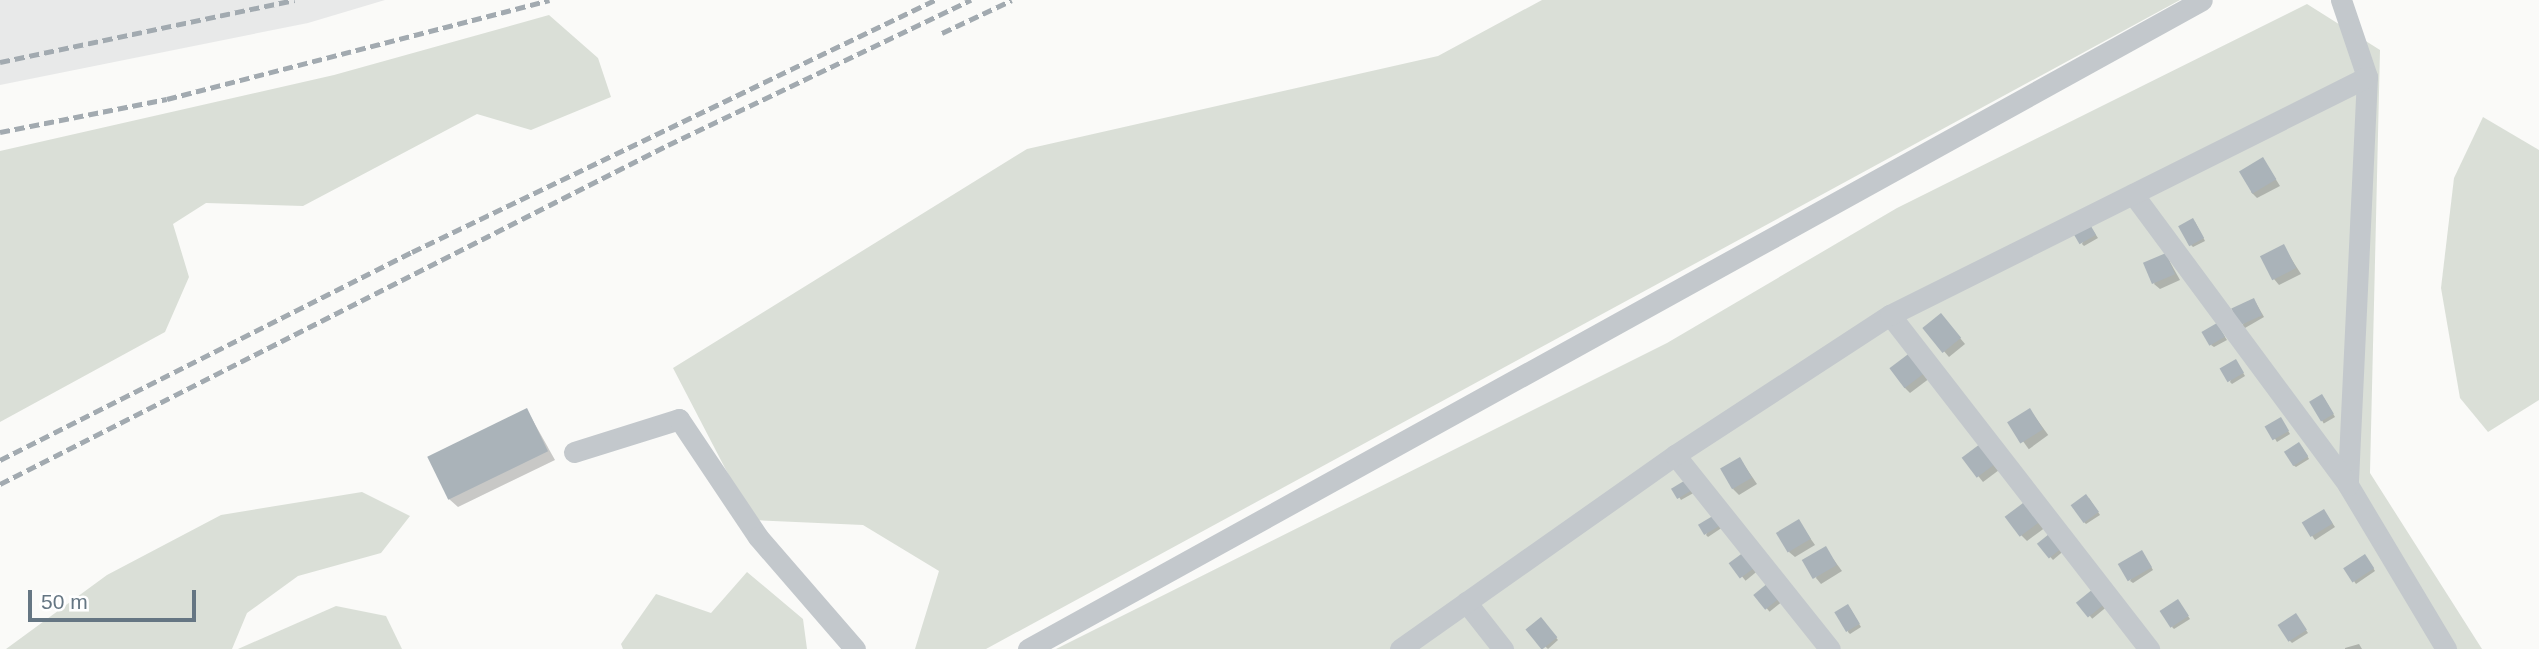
<!DOCTYPE html>
<html>
<head>
<meta charset="utf-8">
<style>
  body { margin:0 }
  #map { position:relative; width:2539px; height:649px; overflow:hidden; background:#fafaf8; font-family:Helvetica,sans-serif }
  div>[style] { position:absolute }
  .built>* { inset:0; background:#e8e9e9 }
  .green>* { inset:0; background:#dadfd7 }
  .shadow>* { inset:0; background:#0003; transform-origin:0 0 }
  .building>* { inset:0; background:#aab3b9; transform-origin:0 0 }
  .minor>* { height:21px; margin:-10.5px; padding:0 10.5px; transform-origin:10.5px; border-radius:10.5px; background:#c3c8cc }
  .rail>* { height:5px; margin-top:-2.5px; transform-origin:0; background:repeating-linear-gradient(90deg,#a2aab0 0 10px,transparent 0 15px) }
  span { translate:-50% -50%; white-space:nowrap; text-align:center; line-height:1.15; -webkit-text-stroke:7px #fff; paint-order:stroke }
  .scale { position:absolute; left:28px; top:590px; width:168px; height:32px; box-sizing:border-box; border:4px solid #657683; border-top:0; padding-left:9px; font-size:21px; line-height:24px; white-space:nowrap; color:#657683; -webkit-text-stroke:5px #fff; paint-order:stroke }
</style>
</head>
<body>
<div id="map">
  <div class="built">
    <i style="clip-path:polygon(0 0,385px 0,308px 23px,0 85px)"></i>
  </div>
  <div class="green">
    <i style="clip-path:polygon(1542px 0,2180px 0,986px 649px,915px 649px,939px 571px,863px 525px,752px 520px,673px 368px,1027px 149px,1438px 56px)"></i>
    <i style="clip-path:polygon(2307px 4px,2380px 50px,2370px 473px,2482px 649px,1056px 649px,1667px 343px,1897px 208px)"></i>
    <i style="clip-path:polygon(549px 15px,598px 58px,611px 97px,531px 130px,477px 114px,303px 206px,206px 203px,173px 224px,189px 277px,165px 332px,0 422px,0 151px,334px 75px)"></i>
    <i style="clip-path:polygon(2483px 117px,2539px 150px,2539px 400px,2488px 432px,2460px 398px,2441px 288px,2454px 178px)"></i>
    <i style="clip-path:polygon(362px 492px,410px 516px,381px 553px,298px 576px,247px 613px,232px 649px,6px 649px,107px 575px,221px 515px)"></i>
    <i style="clip-path:polygon(747px 572px,803px 619px,807px 649px,623px 649px,621px 644px,656px 594px,711px 613px)"></i>
    <i style="clip-path:polygon(336px 606px,386px 616px,402px 649px,238px 649px)"></i>
  </div>
  <div class="shadow">
    <i style="clip-path:polygon(2263px 159px,2280px 186px,2257px 198px,2251px 192px)"></i>
    <i style="clip-path:polygon(2195px 222px,2205px 241px,2193px 247px,2191px 245px)"></i>
    <i style="clip-path:polygon(2090px 226px,2098px 238px,2084px 246px,2082px 244px)"></i>
    <i style="clip-path:polygon(2283px 246px,2301px 274px,2279px 285px,2274px 279px)"></i>
    <i style="clip-path:polygon(2166px 255px,2180px 280px,2160px 289px,2154px 284px)"></i>
    <i style="clip-path:polygon(2256px 303px,2264px 317px,2245px 328px,2242px 326px)"></i>
    <i style="clip-path:polygon(1946px 321px,1965px 344px,1949px 357px,1924px 328px)"></i>
    <i style="clip-path:polygon(2219px 328px,2227px 340px,2214px 347px,2211px 345px)"></i>
    <i style="clip-path:polygon(1916px 360px,1930px 378px,1910px 393px,1904px 387px)"></i>
    <i style="clip-path:polygon(2238px 364px,2245px 376px,2232px 384px,2230px 382px)"></i>
    <i style="left:2324px;top:398px;width:22px;height:13px;rotate:60deg"></i>
    <i style="clip-path:polygon(527px 410px,555px 460px,458px 507px,449px 499px)"></i>
    <i style="left:2030px;top:410px;width:31px;height:24px;rotate:54deg"></i>
    <i style="clip-path:polygon(2283px 422px,2290px 434px,2277px 442px,2268px 427px)"></i>
    <i style="clip-path:polygon(2302px 447px,2309px 459px,2296px 467px,2293px 465px)"></i>
    <i style="clip-path:polygon(1964px 458px,2003px 467px,1983px 482px)"></i>
    <i style="clip-path:polygon(1740px 459px,1757px 484px,1739px 495px,1733px 489px)"></i>
    <i style="clip-path:polygon(1674px 489px,1697px 491px,1681px 500px)"></i>
    <i style="clip-path:polygon(2089px 498px,2100px 515px,2086px 524px,2084px 522px)"></i>
    <i style="clip-path:polygon(2033px 508px,2046px 527px,2027px 541px,2021px 535px)"></i>
    <i style="clip-path:polygon(2326px 514px,2335px 527px,2315px 540px,2304px 524px)"></i>
    <i style="clip-path:polygon(1715px 516px,1723px 527px,1708px 537px,1706px 535px)"></i>
    <i style="clip-path:polygon(1799px 522px,1815px 545px,1795px 557px,1789px 552px)"></i>
    <i style="clip-path:polygon(2039px 544px,2067px 548px,2053px 560px)"></i>
    <i style="clip-path:polygon(1825px 548px,1842px 571px,1821px 584px,1816px 578px)"></i>
    <i style="left:1744px;top:555px;width:21px;height:15px;rotate:51deg"></i>
    <i style="clip-path:polygon(2144px 555px,2153px 570px,2133px 583px,2130px 581px)"></i>
    <i style="clip-path:polygon(2367px 558px,2375px 571px,2356px 584px,2345px 568px)"></i>
    <i style="left:1768px;top:586px;width:21px;height:15px;rotate:51deg"></i>
    <i style="left:2093px;top:591px;width:21px;height:18px;rotate:51deg"></i>
    <i style="clip-path:polygon(2180px 604px,2190px 619px,2174px 629px,2172px 627px)"></i>
    <i style="clip-path:polygon(1850px 608px,1861px 627px,1850px 634px,1848px 632px)"></i>
    <i style="clip-path:polygon(2298px 618px,2308px 633px,2292px 643px,2289px 640px)"></i>
    <i style="clip-path:polygon(1540px 619px,1558px 640px,1548px 649px,1527px 629px)"></i>
    <i style="clip-path:polygon(2359px 644px,2362px 649px,2345px 649px,2345px 648px)"></i>
  </div>
  <div class="building">
    <i style="left:2263px;top:157px;width:26px;height:28px;rotate:59deg"></i>
    <i style="left:2193px;top:218px;width:23px;height:17px;rotate:61deg"></i>
    <i style="left:2088px;top:221px;width:16px;height:19px;rotate:60deg"></i>
    <i style="left:2284px;top:244px;width:27px;height:27px;rotate:63deg"></i>
    <i style="left:2166px;top:253px;width:23px;height:25px;rotate:67deg"></i>
    <i style="left:2254px;top:298px;width:19px;height:25px;rotate:65deg"></i>
    <i style="left:1941px;top:313px;width:32px;height:24px;rotate:51deg"></i>
    <i style="left:2217px;top:323px;width:16px;height:18px;rotate:60deg"></i>
    <i style="left:1911px;top:352px;width:25px;height:27px;rotate:53deg"></i>
    <i style="left:2236px;top:359px;width:16px;height:19px;rotate:60deg"></i>
    <i style="left:2322px;top:394px;width:23px;height:15px;rotate:59deg"></i>
    <i style="left:527px;top:408px;width:48px;height:111px;rotate:64deg"></i>
    <i style="left:2030px;top:408px;width:25px;height:27px;rotate:58deg"></i>
    <i style="left:2281px;top:417px;width:16px;height:19px;rotate:60deg"></i>
    <i style="left:1984px;top:441px;width:25px;height:28px;rotate:53deg"></i>
    <i style="left:2299px;top:442px;width:17px;height:18px;rotate:57deg"></i>
    <i style="left:1740px;top:457px;width:24px;height:23px;rotate:60deg"></i>
    <i style="left:1689px;top:478px;width:12px;height:21px;rotate:59deg"></i>
    <i style="left:2086px;top:494px;width:22px;height:19px;rotate:54deg"></i>
    <i style="left:2027px;top:500px;width:25px;height:28px;rotate:53deg"></i>
    <i style="left:2324px;top:509px;width:17px;height:26px;rotate:59deg"></i>
    <i style="left:1716px;top:514px;width:12px;height:21px;rotate:59deg"></i>
    <i style="left:1799px;top:519px;width:23px;height:27px;rotate:59deg"></i>
    <i style="left:2054px;top:530px;width:19px;height:22px;rotate:51deg"></i>
    <i style="left:1826px;top:546px;width:22px;height:28px;rotate:60deg"></i>
    <i style="left:2142px;top:550px;width:20px;height:28px;rotate:60deg"></i>
    <i style="left:1744px;top:552px;width:19px;height:19px;rotate:54deg"></i>
    <i style="left:2365px;top:554px;width:17px;height:26px;rotate:57deg"></i>
    <i style="left:1768px;top:583px;width:19px;height:19px;rotate:51deg"></i>
    <i style="left:2093px;top:589px;width:19px;height:22px;rotate:51deg"></i>
    <i style="left:2178px;top:599px;width:20px;height:22px;rotate:57deg"></i>
    <i style="left:1848px;top:604px;width:23px;height:16px;rotate:59deg"></i>
    <i style="left:2296px;top:613px;width:20px;height:22px;rotate:57deg"></i>
    <i style="left:1541px;top:617px;width:26px;height:20px;rotate:51deg"></i>
  </div>
  <div class="minor">
    <i style="left:2341px;top:0;width:81px;rotate:71.3deg"></i>
    <i style="left:2367px;top:77px;width:408px;rotate:92.7deg"></i>
    <i style="left:2348px;top:485px;width:191px;rotate:59.1deg"></i>
    <i style="left:2133px;top:194px;width:362px;rotate:53.5deg"></i>
    <i style="left:1890px;top:315px;width:423px;rotate:52.2deg"></i>
    <i style="left:574px;top:452px;width:110px;rotate:-17.4deg"></i>
    <i style="left:679px;top:419px;width:142px;rotate:56.2deg"></i>
    <i style="left:758px;top:537px;width:148px;rotate:49.1deg"></i>
    <i style="left:1675px;top:455px;width:248px;rotate:51.4deg"></i>
    <i style="left:1466px;top:602px;width:60px;rotate:51.8deg"></i>
    <i style="left:1028px;top:649px;width:1341px;rotate:-28.93deg"></i>
    <i style="left:1400px;top:649px;width:337px;rotate:-35.2deg"></i>
    <i style="left:1675px;top:455px;width:257px;rotate:-33.1deg"></i>
    <i style="left:1890px;top:315px;width:533px;rotate:-26.52deg"></i>
  </div>
  <div class="rail">
    <i style="left:942px;top:33px;width:77px;rotate:-25.2deg"></i>
    <i style="left:0;top:62px;width:301px;rotate:-11.9deg"></i>
    <i style="left:0;top:132px;width:170px;rotate:-11.2deg"></i>
    <i style="left:167px;top:99px;width:395px;rotate:-14.5deg"></i>
    <i style="left:0;top:460px;width:462px;rotate:-26.8deg"></i>
    <i style="left:412px;top:252px;width:581px;rotate:-25.73deg"></i>
    <i style="left:0;top:484px;width:749px;rotate:-26.91deg"></i>
    <i style="left:668px;top:145px;width:336px;rotate:-25.6deg"></i>
  </div>
  <div class="scale">50 m</div>
</div>
</body>
</html>
